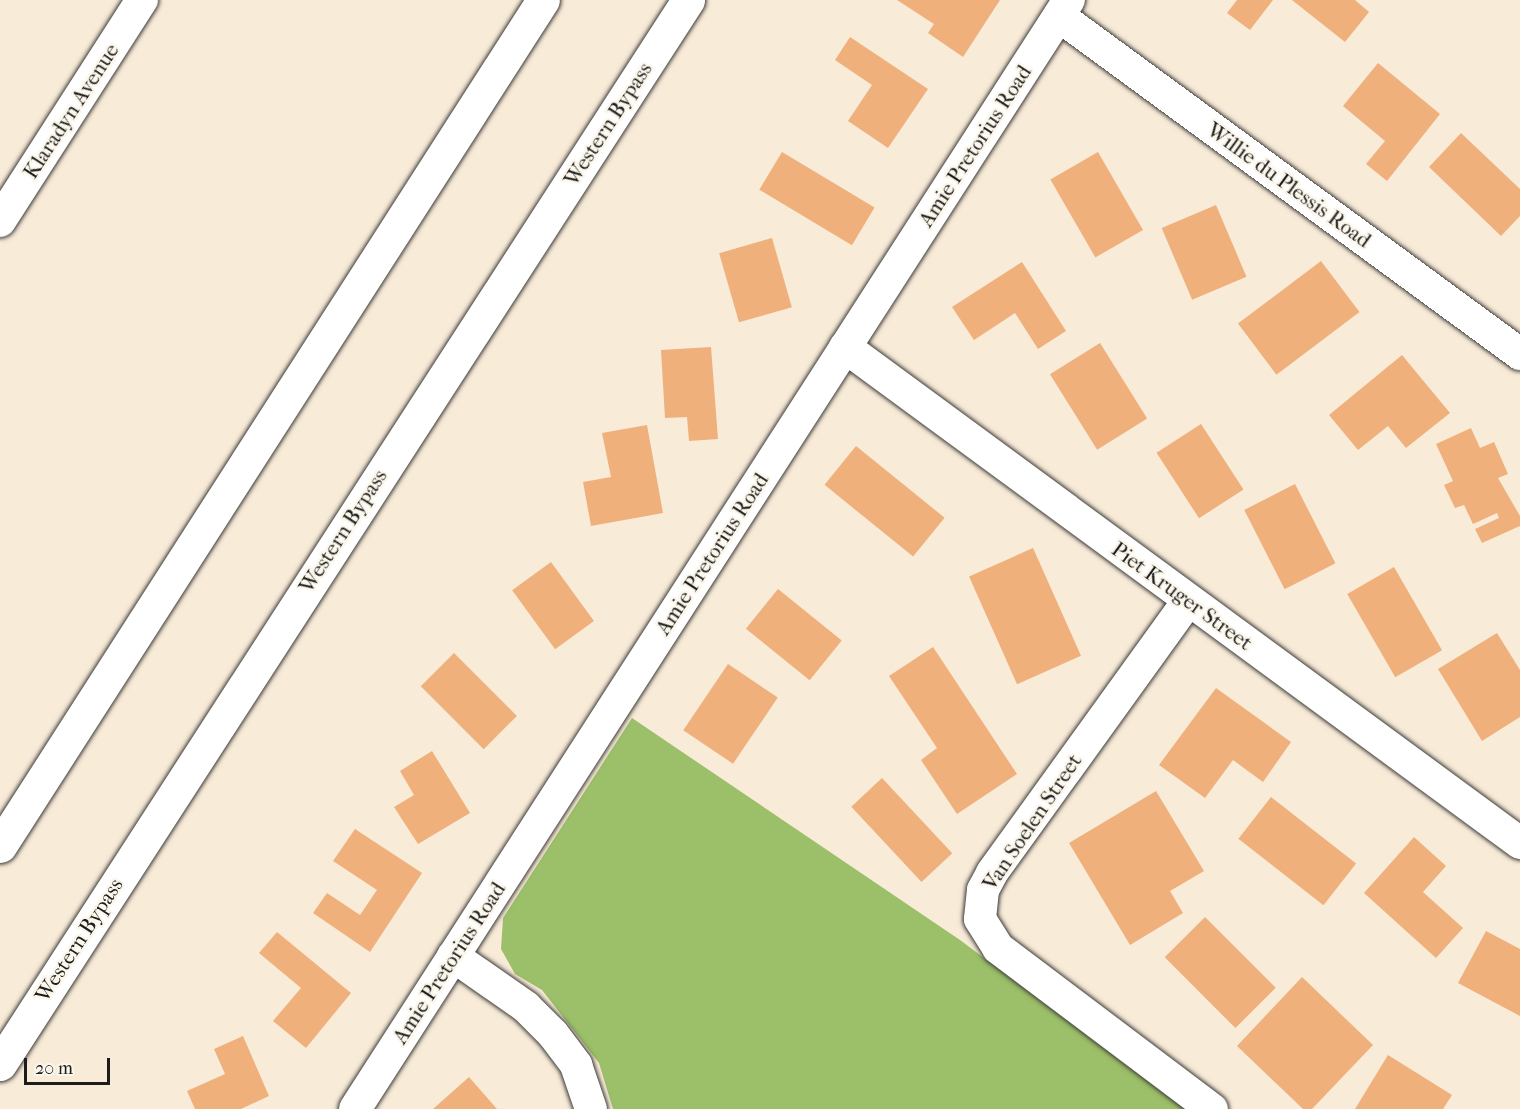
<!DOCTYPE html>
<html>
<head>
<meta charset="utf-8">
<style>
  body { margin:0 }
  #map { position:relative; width:1520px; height:1109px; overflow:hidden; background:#f8ebd8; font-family:"IM FELL French Canon",serif }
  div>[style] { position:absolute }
  .green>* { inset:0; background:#9cbf69 }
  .building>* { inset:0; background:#efb07c; transform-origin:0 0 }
  .roads { filter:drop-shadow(0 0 2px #3d3b38) drop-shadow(0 0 2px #3d3b38) }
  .minor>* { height:32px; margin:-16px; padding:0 16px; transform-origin:16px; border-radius:16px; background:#fff }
  .motorway>* { height:33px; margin:-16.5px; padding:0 16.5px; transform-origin:16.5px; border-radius:16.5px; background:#fff }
  span { translate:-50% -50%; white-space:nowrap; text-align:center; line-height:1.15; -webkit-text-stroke:5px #fbf7ec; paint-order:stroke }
  .street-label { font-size:21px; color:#1c1c1c }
  .scale { position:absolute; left:24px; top:1058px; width:86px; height:27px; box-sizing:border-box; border:3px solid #1c1c1c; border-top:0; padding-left:8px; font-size:18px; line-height:21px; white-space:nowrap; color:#1c1c1c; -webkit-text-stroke:4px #fbf7ec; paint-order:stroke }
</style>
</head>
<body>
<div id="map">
  <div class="green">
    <i style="clip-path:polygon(632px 718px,960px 940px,1186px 1109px,613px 1109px,599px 1063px,542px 990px,515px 974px,501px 949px,503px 918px)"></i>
  </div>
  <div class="building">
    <i style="clip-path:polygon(897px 0,1000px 0,963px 57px,928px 33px,934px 24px)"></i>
    <i style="clip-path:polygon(1237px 0,1273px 0,1250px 30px,1227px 13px)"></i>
    <i style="clip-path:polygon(1292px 0,1355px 0,1369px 12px,1345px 42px)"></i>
    <i style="clip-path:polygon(850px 37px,928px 89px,888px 148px,848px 121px,872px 85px,835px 60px)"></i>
    <i style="clip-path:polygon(1378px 63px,1440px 114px,1387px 181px,1366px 164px,1385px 141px,1343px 106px)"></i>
    <i style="clip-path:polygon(1461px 133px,1520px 189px,1520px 216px,1501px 236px,1429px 167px)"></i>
    <i style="left:782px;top:152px;width:108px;height:44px;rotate:31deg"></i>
    <i style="left:1098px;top:152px;width:90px;height:55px;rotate:60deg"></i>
    <i style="left:1216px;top:205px;width:78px;height:59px;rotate:67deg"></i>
    <i style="left:772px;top:238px;width:72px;height:55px;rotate:74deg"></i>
    <i style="left:1321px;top:261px;width:64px;height:104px;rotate:53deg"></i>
    <i style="clip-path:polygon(1022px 262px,1066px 331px,1038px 349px,1015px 313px,974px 340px,952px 307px)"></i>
    <i style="left:1100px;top:343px;width:89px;height:59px;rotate:58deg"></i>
    <i style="clip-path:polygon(711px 347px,718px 439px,689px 441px,687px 417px,665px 418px,661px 350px)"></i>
    <i style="clip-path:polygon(1402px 355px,1450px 413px,1406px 448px,1388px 426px,1358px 450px,1329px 415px)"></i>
    <i style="left:1201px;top:424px;width:78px;height:53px;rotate:57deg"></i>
    <i style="clip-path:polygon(647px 425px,663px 513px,591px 526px,583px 482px,611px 477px,602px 433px)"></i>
    <i style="clip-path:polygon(1471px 428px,1480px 448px,1494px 442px,1508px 474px,1498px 478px,1520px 516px,1520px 526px,1482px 543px,1475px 529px,1499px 518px,1497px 513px,1473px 524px,1464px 505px,1455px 508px,1444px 485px,1453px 481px,1436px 444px)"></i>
    <i style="left:856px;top:446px;width:114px;height:50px;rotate:39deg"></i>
    <i style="left:1295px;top:484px;width:89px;height:57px;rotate:63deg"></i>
    <i style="left:1033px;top:548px;width:118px;height:70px;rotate:66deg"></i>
    <i style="left:551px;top:562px;width:73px;height:48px;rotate:54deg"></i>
    <i style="left:1394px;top:567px;width:96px;height:54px;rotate:60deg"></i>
    <i style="left:778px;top:589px;width:82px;height:51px;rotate:39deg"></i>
    <i style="clip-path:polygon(1497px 633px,1520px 670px,1520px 717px,1482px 741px,1438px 669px)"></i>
    <i style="clip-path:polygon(933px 647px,1017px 774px,957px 814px,921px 760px,937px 748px,889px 676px)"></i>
    <i style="left:454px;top:653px;width:89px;height:47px;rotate:45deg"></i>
    <i style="left:728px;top:664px;width:60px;height:80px;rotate:34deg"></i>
    <i style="clip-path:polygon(1216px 688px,1291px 742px,1263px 782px,1233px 760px,1205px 798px,1159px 765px)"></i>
    <i style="clip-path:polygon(432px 751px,470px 813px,418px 844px,394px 807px,414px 795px,400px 771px)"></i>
    <i style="left:882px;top:778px;width:103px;height:42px;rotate:47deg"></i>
    <i style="clip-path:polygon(1156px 791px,1204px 871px,1170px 891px,1183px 913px,1130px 945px,1069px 843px)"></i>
    <i style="left:1271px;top:797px;width:108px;height:53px;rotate:38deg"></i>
    <i style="clip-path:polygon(355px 829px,422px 873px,370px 952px,313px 913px,327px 893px,360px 915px,377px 890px,333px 861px)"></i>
    <i style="clip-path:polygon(1414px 837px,1446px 866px,1423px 892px,1463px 928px,1436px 958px,1364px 893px)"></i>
    <i style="left:1205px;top:917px;width:100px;height:57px;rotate:45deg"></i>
    <i style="clip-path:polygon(1486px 931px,1520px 949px,1520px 1016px,1458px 983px)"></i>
    <i style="clip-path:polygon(277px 932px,351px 993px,306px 1048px,273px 1021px,301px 988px,259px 953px)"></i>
    <i style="clip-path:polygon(1302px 977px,1373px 1045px,1312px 1109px,1303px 1109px,1237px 1046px)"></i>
    <i style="clip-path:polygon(243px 1036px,269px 1096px,241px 1109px,195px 1109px,187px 1091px,225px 1074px,214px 1049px)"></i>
    <i style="clip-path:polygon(1388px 1055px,1452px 1095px,1443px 1109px,1355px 1109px)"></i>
    <i style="clip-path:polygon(469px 1077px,497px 1109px,433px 1109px)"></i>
  </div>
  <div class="roads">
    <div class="minor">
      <i style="left:1059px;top:16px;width:572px;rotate:36.25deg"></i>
      <i style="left:0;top:221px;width:263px;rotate:-57.3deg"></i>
      <i style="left:845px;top:347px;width:838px;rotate:36.31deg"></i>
      <i style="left:1188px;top:601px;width:335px;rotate:125.8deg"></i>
      <i style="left:992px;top:873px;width:19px;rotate:118deg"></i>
      <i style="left:983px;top:890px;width:29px;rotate:96deg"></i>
      <i style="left:980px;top:919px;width:34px;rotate:58deg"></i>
      <i style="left:998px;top:948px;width:268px;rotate:37deg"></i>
      <i style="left:453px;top:956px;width:89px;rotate:34.9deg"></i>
      <i style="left:526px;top:1007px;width:38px;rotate:45deg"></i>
      <i style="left:553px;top:1034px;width:39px;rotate:53deg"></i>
      <i style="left:576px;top:1065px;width:46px;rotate:71.2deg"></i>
      <i style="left:355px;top:1109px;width:1319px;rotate:-57.23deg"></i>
    </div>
    <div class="motorway">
      <i style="left:0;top:846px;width:1005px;rotate:-57.31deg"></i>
      <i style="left:0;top:1064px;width:1267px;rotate:-57.11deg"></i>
    </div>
  </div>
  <div class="street-label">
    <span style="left:71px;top:111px;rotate:-57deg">Klaradyn Avenue</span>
    <span style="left:608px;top:124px;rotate:-57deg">Western Bypass</span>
    <span style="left:975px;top:146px;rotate:-57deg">Amie Pretorius Road</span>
    <span style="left:1289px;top:185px;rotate:36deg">Willie du Plessis Road</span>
    <span style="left:343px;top:531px;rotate:-57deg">Western Bypass</span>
    <span style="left:712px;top:554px;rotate:-57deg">Amie Pretorius Road</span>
    <span style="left:1182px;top:596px;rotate:36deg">Piet Kruger Street</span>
    <span style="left:1032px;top:822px;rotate:-56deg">Van Soelen Street</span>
    <span style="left:79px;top:940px;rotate:-57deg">Western Bypass</span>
    <span style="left:449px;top:963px;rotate:-57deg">Amie Pretorius Road</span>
  </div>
  <div class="scale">20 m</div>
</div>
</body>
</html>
